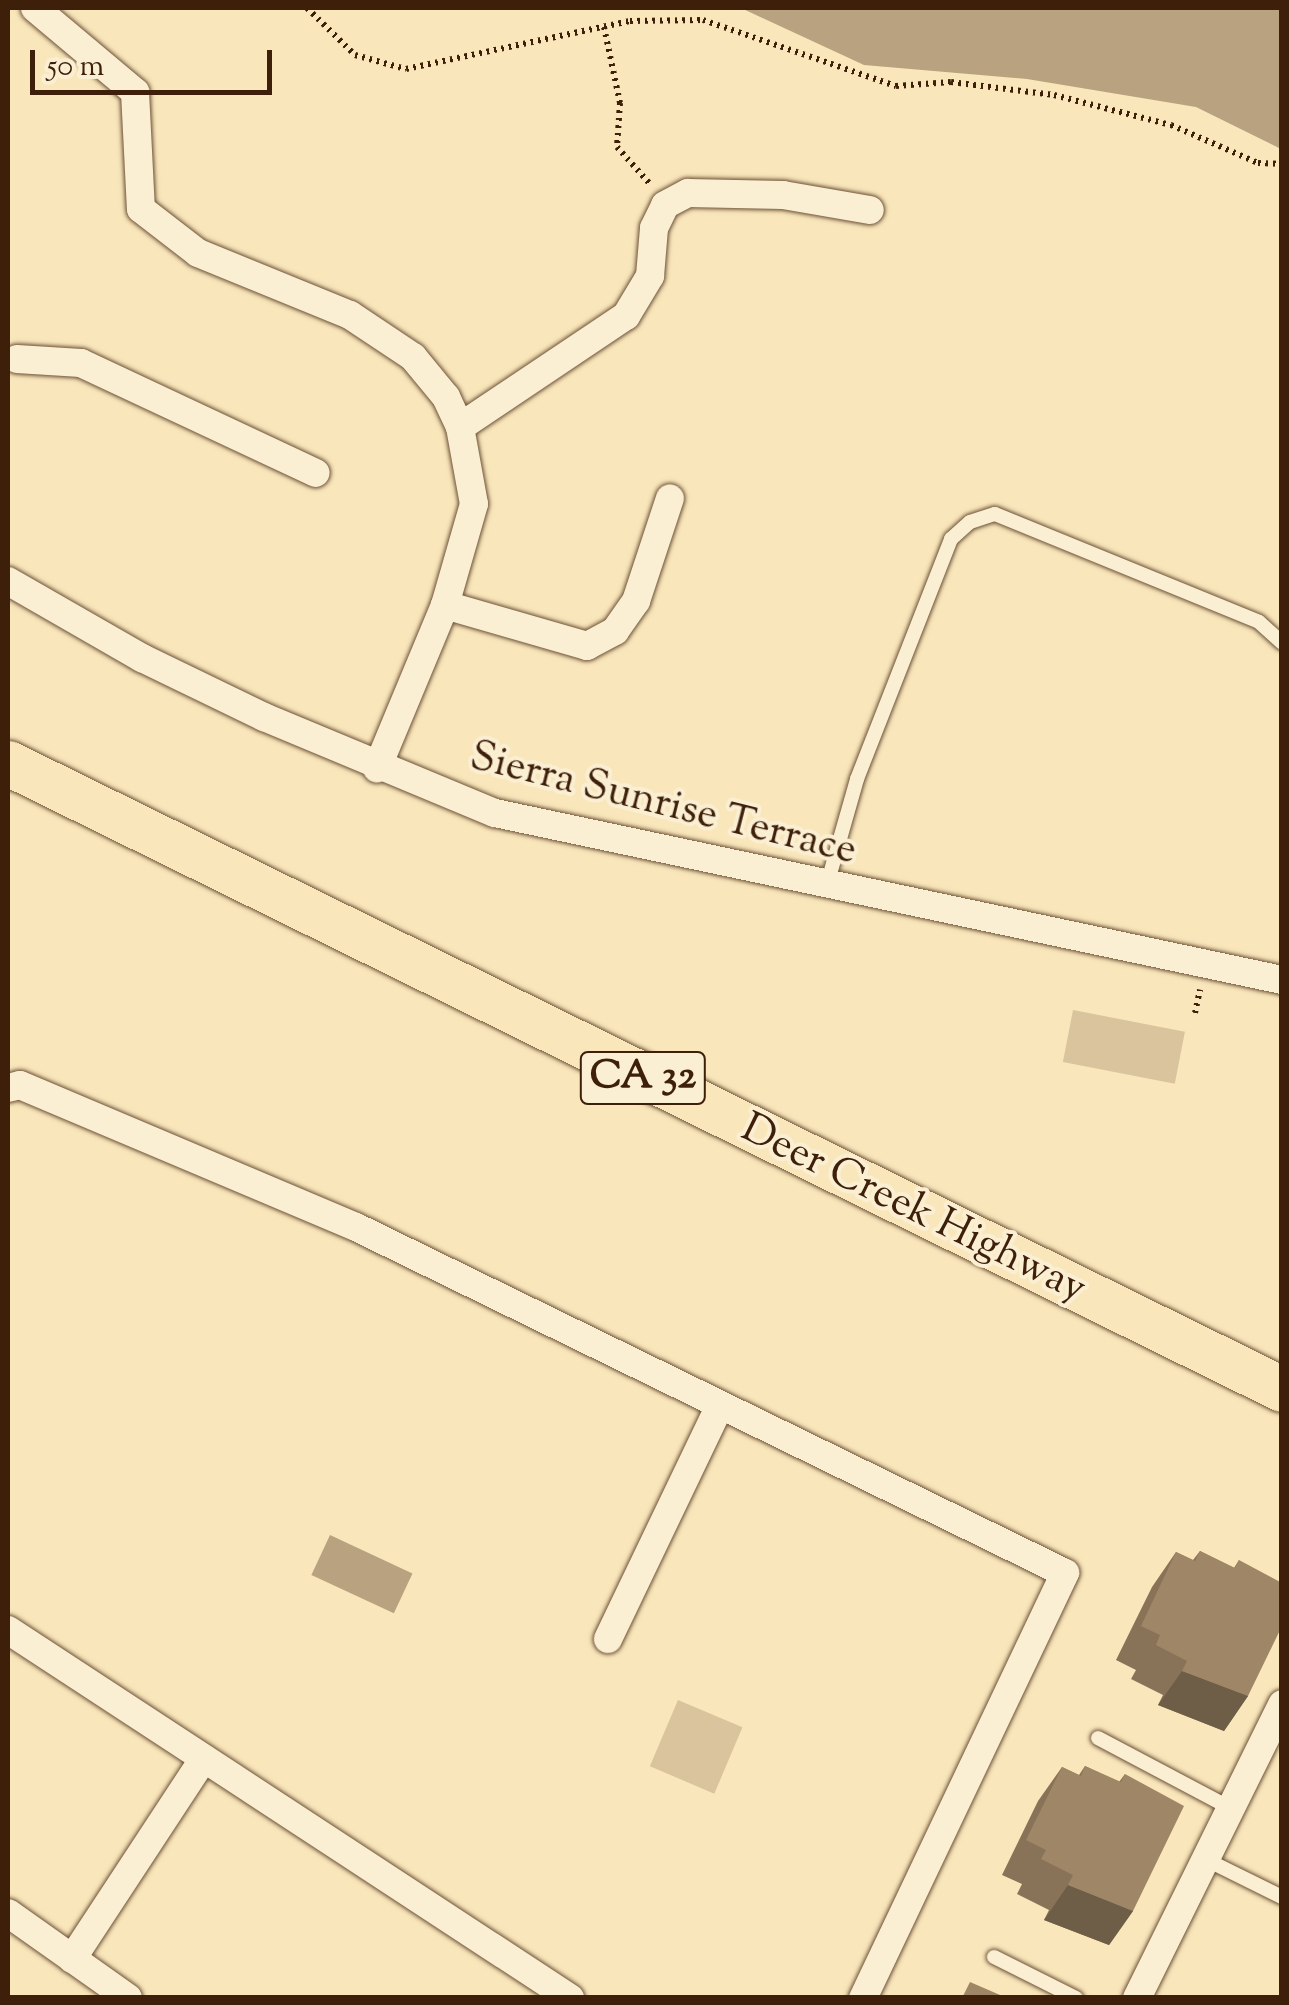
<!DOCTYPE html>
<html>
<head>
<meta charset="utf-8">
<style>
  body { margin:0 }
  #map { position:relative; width:1289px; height:2005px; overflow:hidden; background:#f9e6bb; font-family:"Sorts Mill Goudy",serif }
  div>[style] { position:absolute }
  .green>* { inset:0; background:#d9c49d; transform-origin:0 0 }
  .water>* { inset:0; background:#b9a27f; transform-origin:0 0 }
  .path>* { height:6px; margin-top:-3px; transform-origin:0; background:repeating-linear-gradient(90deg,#3d1f0a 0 2.5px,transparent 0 7.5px) }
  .roads { filter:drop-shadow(0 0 2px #6c5136) drop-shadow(0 0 2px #6c5136) }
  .lane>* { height:14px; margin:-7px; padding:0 7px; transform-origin:7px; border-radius:7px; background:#fbefd3 }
  .street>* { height:28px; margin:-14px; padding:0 14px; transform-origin:14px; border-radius:14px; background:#fbefd3 }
  .primary>* { height:45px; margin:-22.5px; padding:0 22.5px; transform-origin:22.5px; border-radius:22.5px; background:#f9e6bb }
  .wall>* { inset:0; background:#897358 }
  .shaded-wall>* { inset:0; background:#6f5e47 }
  .building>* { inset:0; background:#9f8666 }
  span { translate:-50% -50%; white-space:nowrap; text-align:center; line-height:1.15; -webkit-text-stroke:8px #fbefd3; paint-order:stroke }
  .shield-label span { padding:2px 8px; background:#fbefd3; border:2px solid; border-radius:8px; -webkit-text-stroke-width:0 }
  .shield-label { font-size:40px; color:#3d1f0a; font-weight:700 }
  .street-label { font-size:42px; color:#3d1f0a }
  .frame { position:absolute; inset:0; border:10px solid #3d1f0a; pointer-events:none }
  .scale { position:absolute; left:30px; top:50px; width:242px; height:45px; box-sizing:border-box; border:5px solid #3d1f0a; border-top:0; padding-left:12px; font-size:30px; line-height:35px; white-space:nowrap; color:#3d1f0a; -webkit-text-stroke:8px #fbefd3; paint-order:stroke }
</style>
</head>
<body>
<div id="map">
  <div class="green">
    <i style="left:1073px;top:1010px;width:114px;height:53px;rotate:11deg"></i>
    <i style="left:678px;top:1700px;width:70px;height:72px;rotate:23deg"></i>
  </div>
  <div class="water">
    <i style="clip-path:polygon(741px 8px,1281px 8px,1281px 149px,1196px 107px,1027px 79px,864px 65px)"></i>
    <i style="left:330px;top:1535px;width:91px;height:44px;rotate:25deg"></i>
  </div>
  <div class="path">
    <i style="left:307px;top:8px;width:67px;rotate:44.4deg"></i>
    <i style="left:355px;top:55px;width:53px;rotate:15.4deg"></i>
    <i style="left:406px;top:69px;width:229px;rotate:-12.1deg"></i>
    <i style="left:630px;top:21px;width:73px;rotate:-0.8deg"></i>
    <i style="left:703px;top:20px;width:204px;rotate:18.9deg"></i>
    <i style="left:896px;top:86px;width:55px;rotate:-4.2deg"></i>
    <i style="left:951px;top:82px;width:104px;rotate:7.2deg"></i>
    <i style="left:1054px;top:95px;width:121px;rotate:14.4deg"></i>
    <i style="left:1171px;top:125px;width:95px;rotate:23.6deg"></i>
    <i style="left:1258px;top:163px;width:24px;rotate:2deg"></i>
    <i style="left:604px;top:27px;width:78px;rotate:78.1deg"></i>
    <i style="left:620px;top:103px;width:44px;rotate:93.9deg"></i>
    <i style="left:617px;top:147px;width:50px;rotate:48.3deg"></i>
    <i style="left:1195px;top:1013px;width:24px;rotate:-78deg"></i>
  </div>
  <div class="roads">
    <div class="lane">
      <i style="left:826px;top:888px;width:113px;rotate:-74.1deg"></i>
      <i style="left:857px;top:779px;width:258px;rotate:-68.6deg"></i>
      <i style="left:951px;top:539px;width:25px;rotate:-42deg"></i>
      <i style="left:970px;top:522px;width:26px;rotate:-18deg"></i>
      <i style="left:995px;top:514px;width:285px;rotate:22.2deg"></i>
      <i style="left:1259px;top:622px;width:31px;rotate:42deg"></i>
      <i style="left:1098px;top:1738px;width:149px;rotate:27.9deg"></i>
      <i style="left:1205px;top:1859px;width:86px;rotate:26.3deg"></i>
      <i style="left:994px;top:1957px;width:92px;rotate:26.6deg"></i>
    </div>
    <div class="street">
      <i style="left:35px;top:8px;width:131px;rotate:40deg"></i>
      <i style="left:135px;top:92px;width:117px;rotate:87.1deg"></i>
      <i style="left:141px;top:209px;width:72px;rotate:37.7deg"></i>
      <i style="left:198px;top:253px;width:164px;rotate:22.2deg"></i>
      <i style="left:350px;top:315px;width:76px;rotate:33.7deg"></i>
      <i style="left:413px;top:357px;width:52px;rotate:50.5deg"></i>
      <i style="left:446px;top:397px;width:33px;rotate:65deg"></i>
      <i style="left:460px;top:427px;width:78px;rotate:79.7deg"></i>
      <i style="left:474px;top:504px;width:105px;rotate:106deg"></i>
      <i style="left:445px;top:605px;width:177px;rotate:112.6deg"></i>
      <i style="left:17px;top:359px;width:64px;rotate:3.6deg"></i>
      <i style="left:81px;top:363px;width:259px;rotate:25.1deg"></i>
      <i style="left:460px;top:427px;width:200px;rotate:-33.8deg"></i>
      <i style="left:626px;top:316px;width:47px;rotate:-59deg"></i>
      <i style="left:650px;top:276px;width:48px;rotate:-85.2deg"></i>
      <i style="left:654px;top:228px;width:25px;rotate:-64deg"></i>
      <i style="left:665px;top:205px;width:26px;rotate:-28deg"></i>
      <i style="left:688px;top:193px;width:95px;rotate:1.2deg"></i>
      <i style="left:783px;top:195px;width:88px;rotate:9.8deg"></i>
      <i style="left:8px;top:581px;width:155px;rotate:29.9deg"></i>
      <i style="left:142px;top:658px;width:136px;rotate:25.8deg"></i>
      <i style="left:264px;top:717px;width:250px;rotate:22.6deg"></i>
      <i style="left:495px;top:813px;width:805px;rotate:11.98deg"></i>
      <i style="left:445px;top:605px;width:148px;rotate:16.1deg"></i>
      <i style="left:587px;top:646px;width:32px;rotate:-28deg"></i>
      <i style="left:615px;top:631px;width:37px;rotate:-55deg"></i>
      <i style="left:636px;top:601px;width:108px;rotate:-71.7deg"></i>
      <i style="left:8px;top:1088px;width:12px;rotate:-14deg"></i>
      <i style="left:20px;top:1085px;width:365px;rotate:22.9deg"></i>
      <i style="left:356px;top:1227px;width:789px;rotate:26.01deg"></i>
      <i style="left:1065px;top:1573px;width:471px;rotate:115.4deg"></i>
      <i style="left:8px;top:1630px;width:672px;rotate:33.22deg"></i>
      <i style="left:608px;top:1639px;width:259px;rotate:-64.4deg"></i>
      <i style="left:8px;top:1913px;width:147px;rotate:35.3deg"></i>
      <i style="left:72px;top:1959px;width:240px;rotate:-56.7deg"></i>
      <i style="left:1137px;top:1998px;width:328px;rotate:-63.7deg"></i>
    </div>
    <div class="primary">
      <i style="left:8px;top:763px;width:1419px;rotate:26.17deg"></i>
    </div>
  </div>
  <div class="wall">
    <i style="clip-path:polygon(1200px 1551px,1234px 1568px,1239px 1560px,1248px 1696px,1224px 1731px,1158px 1705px,1163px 1695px,1131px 1679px,1136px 1670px,1116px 1660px,1152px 1587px,1176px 1552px,1193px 1560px)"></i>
    <i style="clip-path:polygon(1085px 1766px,1119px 1782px,1125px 1774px,1133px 1911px,1109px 1945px,1044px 1920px,1049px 1910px,1017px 1894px,1022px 1884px,1002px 1875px,1038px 1801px,1062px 1767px,1079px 1775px)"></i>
  </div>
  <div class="shaded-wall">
    <i style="clip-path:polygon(1182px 1671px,1248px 1696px,1224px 1731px,1158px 1705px)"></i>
    <i style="clip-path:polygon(1068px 1885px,1133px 1911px,1109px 1945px,1044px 1920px)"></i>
  </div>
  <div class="building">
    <i style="clip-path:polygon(1200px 1551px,1235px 1568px,1239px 1560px,1282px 1583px,1282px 1626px,1248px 1696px,1182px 1671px,1187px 1661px,1156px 1645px,1160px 1635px,1141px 1626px,1176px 1552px,1195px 1561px)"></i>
    <i style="clip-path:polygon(1085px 1766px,1121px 1782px,1125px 1774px,1184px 1806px,1133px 1911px,1068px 1885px,1073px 1875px,1041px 1859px,1046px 1850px,1026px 1840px,1062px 1767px,1081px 1776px)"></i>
    <i style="clip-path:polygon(970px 1982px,1007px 1998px,962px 1998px)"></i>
  </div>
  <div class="shield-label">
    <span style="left:643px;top:1078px">CA 32</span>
  </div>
  <div class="street-label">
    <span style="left:663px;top:805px;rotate:14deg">Sierra Sunrise Terrace</span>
    <span style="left:913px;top:1210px;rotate:26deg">Deer Creek Highway</span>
  </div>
  <div class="frame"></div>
  <div class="scale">50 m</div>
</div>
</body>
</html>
